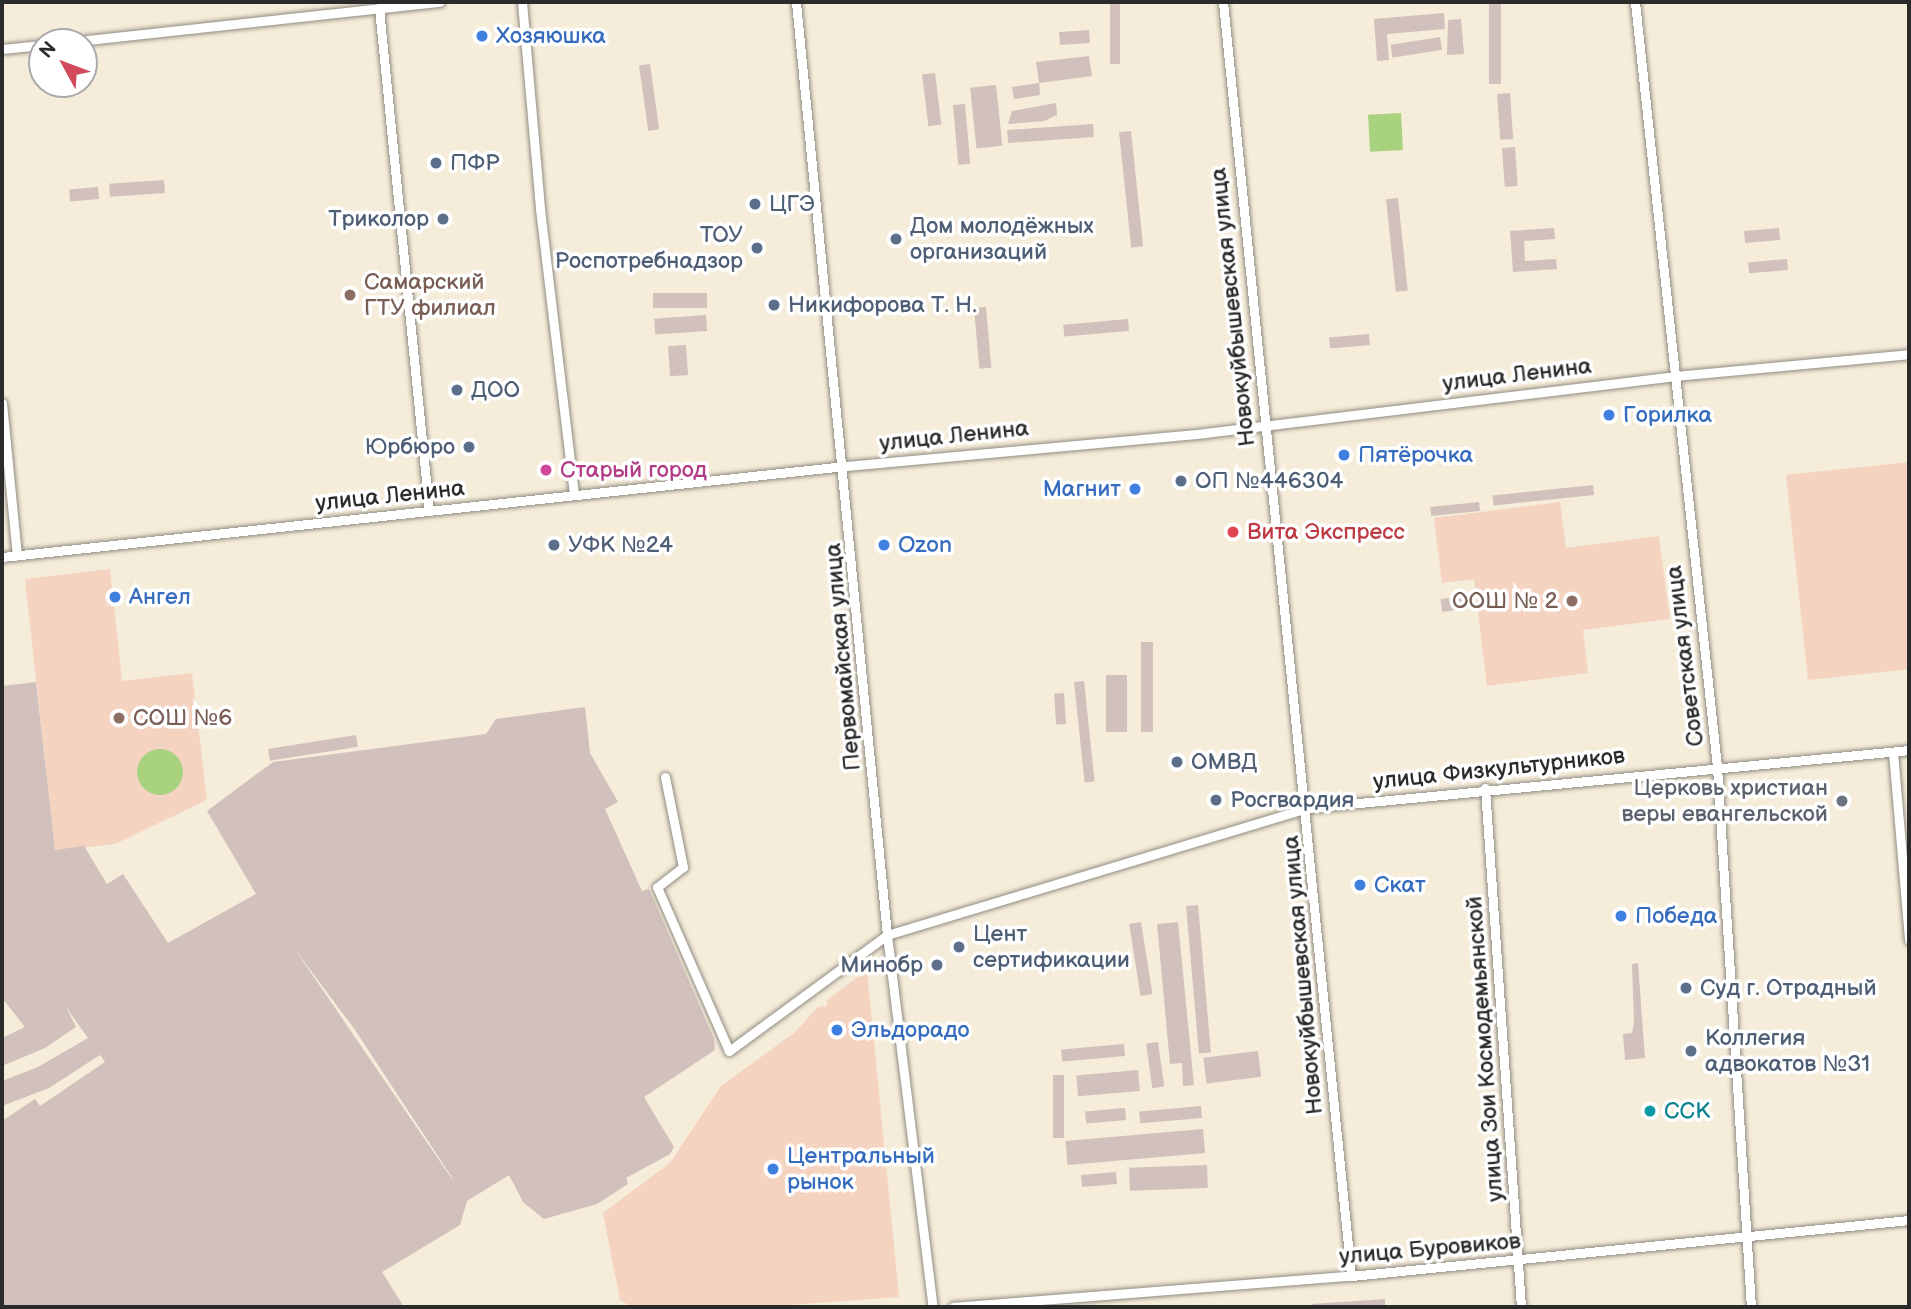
<!DOCTYPE html>
<html>
<head>
<meta charset="utf-8">
<style>
  body { margin:0 }
  #map { position:relative; width:1911px; height:1309px; overflow:hidden; background:#f5ecd9; font-family:"Balsamiq Sans",sans-serif }
  div>[style] { position:absolute }
  .built>* { inset:0; background:#f5d3c1 }
  .industrial>* { inset:0; background:#d1c0bc; transform-origin:0 0 }
  .green>* { inset:0; background:#a8d27e; transform-origin:0 0 }
  .round { border-radius:50% }
  .roads { filter:drop-shadow(0 0 2px #908c82) drop-shadow(0 0 2px #908c82) }
  .street>* { height:9px; margin:-4.5px; padding:0 4.5px; transform-origin:4.5px; border-radius:4.5px; background:#fff }
  .dots>* { width:19px; height:19px; translate:-50% -50%; box-sizing:border-box; border:4px solid #fff; border-radius:50% }
  span { translate:-50% -50%; white-space:nowrap; text-align:center; line-height:1.15; -webkit-text-stroke:7px #fff; paint-order:stroke }
  .shop-label { font-size:23px; color:#366cbe }
  .left { translate:0 -50%; text-align:left }
  .right { translate:-100% -50%; text-align:right }
  .service-label { font-size:23px; color:#4e5e75 }
  .education-label { font-size:23px; color:#785e54 }
  .street-label { font-size:23px; color:#2b2b2b }
  .hotel-label { font-size:23px; color:#b23c85 }
  .health-label { font-size:23px; color:#be3a42 }
  .worship-label { font-size:23px; color:#5b616d }
  .culture-label { font-size:23px; color:#0d838f }
  .frame { position:absolute; inset:0; border:4px solid #2b2b2b; pointer-events:none }
  .north { position:absolute; left:28px; top:28px; width:70px; height:70px; box-sizing:border-box; background:#fff; border:2px solid #aaa; border-radius:50%; rotate:311deg; font-size:19px; font-weight:700; line-height:28px; text-align:center; color:#2b2b2b }
  .north::after { content:''; display:block; margin:auto; width:24px; height:32px; background:#d1495b; clip-path:polygon(50% 0,100% 100%,50% 72%,0 100%) }
</style>
</head>
<body>
<div id="map">
  <div class="built">
    <i style="clip-path:polygon(1909px 462px,1909px 669px,1808px 680px,1786px 475px)"></i>
    <i style="clip-path:polygon(1560px 502px,1566px 548px,1659px 536px,1670px 619px,1583px 630px,1588px 673px,1487px 686px,1474px 579px,1442px 583px,1434px 518px)"></i>
    <i style="clip-path:polygon(110px 569px,122px 681px,192px 673px,207px 800px,115px 844px,55px 851px,25px 579px)"></i>
    <i style="clip-path:polygon(867px 970px,899px 1297px,761px 1307px,632px 1307px,620px 1300px,603px 1213px,670px 1163px,721px 1086px,794px 1033px,818px 1007px,827px 1006px,827px 1000px)"></i>
  </div>
  <div class="industrial">
    <i style="left:1110px;top:2px;width:10px;height:62px"></i>
    <i style="left:1489px;top:2px;width:12px;height:82px"></i>
    <i style="clip-path:polygon(1444px 13px,1445px 29px,1387px 34px,1389px 60px,1377px 61px,1374px 19px)"></i>
    <i style="clip-path:polygon(1461px 19px,1464px 54px,1447px 55px,1448px 20px)"></i>
    <i style="left:1089px;top:30px;width:13px;height:30px;rotate:86deg"></i>
    <i style="left:1440px;top:37px;width:13px;height:50px;rotate:81deg"></i>
    <i style="clip-path:polygon(1089px 56px,1092px 76px,1039px 83px,1040px 95px,1014px 99px,1012px 87px,1039px 83px,1036px 62px)"></i>
    <i style="left:650px;top:64px;width:66px;height:11px;rotate:82deg"></i>
    <i style="left:935px;top:73px;width:52px;height:13px;rotate:83deg"></i>
    <i style="left:996px;top:85px;width:61px;height:26px;rotate:84deg"></i>
    <i style="left:1510px;top:93px;width:46px;height:13px;rotate:86deg"></i>
    <i style="clip-path:polygon(1056px 103px,1057px 115px,1044px 121px,1008px 124px,1012px 111px)"></i>
    <i style="left:965px;top:104px;width:60px;height:12px;rotate:85deg"></i>
    <i style="left:1093px;top:124px;width:13px;height:86px;rotate:86deg"></i>
    <i style="left:1131px;top:131px;width:116px;height:12px;rotate:84deg"></i>
    <i style="left:1515px;top:147px;width:39px;height:13px;rotate:86deg"></i>
    <i style="left:164px;top:180px;width:13px;height:55px;rotate:86deg"></i>
    <i style="left:98px;top:187px;width:12px;height:29px;rotate:85deg"></i>
    <i style="left:1398px;top:198px;width:93px;height:12px;rotate:84deg"></i>
    <i style="clip-path:polygon(1554px 228px,1555px 239px,1524px 241px,1525px 261px,1556px 259px,1557px 269px,1513px 272px,1510px 231px)"></i>
    <i style="left:1779px;top:228px;width:12px;height:35px;rotate:85deg"></i>
    <i style="left:1787px;top:259px;width:11px;height:39px;rotate:85deg"></i>
    <i style="left:707px;top:293px;width:15px;height:54px;rotate:90deg"></i>
    <i style="left:986px;top:307px;width:61px;height:12px;rotate:85deg"></i>
    <i style="left:706px;top:315px;width:16px;height:52px;rotate:86deg"></i>
    <i style="left:1128px;top:319px;width:12px;height:65px;rotate:85deg"></i>
    <i style="left:1369px;top:334px;width:11px;height:40px;rotate:85deg"></i>
    <i style="left:686px;top:345px;width:30px;height:18px;rotate:86deg"></i>
    <i style="left:1593px;top:485px;width:10px;height:101px;rotate:84deg"></i>
    <i style="left:1479px;top:502px;width:9px;height:49px;rotate:84deg"></i>
    <i style="left:1473px;top:594px;width:13px;height:33px;rotate:81deg"></i>
    <i style="left:1141px;top:642px;width:12px;height:90px"></i>
    <i style="left:1106px;top:675px;width:21px;height:57px"></i>
    <i style="left:1084px;top:681px;width:101px;height:10px;rotate:84deg"></i>
    <i style="clip-path:polygon(evenodd,36px 682px,55px 850px,84px 846px,107px 884px,123px 874px,168px 943px,256px 894px,207px 811px,273px 762px,486px 734px,496px 719px,585px 707px,590px 753px,618px 802px,605px 809px,642px 891px,649px 889px,714px 1039px,715px 1050px,644px 1097px,674px 1147px,670px 1154px,626px 1178px,628px 1184px,597px 1204px,544px 1219px,523px 1202px,509px 1175px,467px 1201px,460px 1225px,382px 1272px,404px 1307px,2px 1307px,2px 1121px,35px 1099px,40px 1106px,105px 1062px,100px 1055px,49px 1088px,2px 1106px,2px 1081px,38px 1067px,88px 1038px,66px 1007px,76px 1027px,45px 1048px,2px 1066px,2px 1038px,25px 1027px,2px 998px,2px 686px,36px 682px,294px 948px,355px 1030px,453px 1179px,452px 1179px,294px 948px)"></i>
    <i style="left:1064px;top:693px;width:31px;height:10px;rotate:86deg"></i>
    <i style="left:356px;top:735px;width:12px;height:89px;rotate:81deg"></i>
    <i style="left:1198px;top:905px;width:148px;height:12px;rotate:85deg"></i>
    <i style="left:1141px;top:922px;width:73px;height:12px;rotate:81deg"></i>
    <i style="clip-path:polygon(1178px 922px,1194px 1085px,1183px 1086px,1182px 1063px,1170px 1064px,1157px 924px)"></i>
    <i style="clip-path:polygon(1638px 963px,1645px 1058px,1625px 1060px,1623px 1034px,1632px 1033px,1634px 1023px,1632px 964px)"></i>
    <i style="left:1158px;top:1042px;width:45px;height:12px;rotate:82deg"></i>
    <i style="left:1124px;top:1044px;width:12px;height:63px;rotate:85deg"></i>
    <i style="left:1258px;top:1051px;width:26px;height:55px;rotate:83deg"></i>
    <i style="left:1138px;top:1070px;width:21px;height:62px;rotate:85deg"></i>
    <i style="left:1053px;top:1075px;width:11px;height:63px"></i>
    <i style="left:1201px;top:1106px;width:12px;height:62px;rotate:85deg"></i>
    <i style="left:1125px;top:1108px;width:12px;height:40px;rotate:85deg"></i>
    <i style="left:1203px;top:1129px;width:24px;height:138px;rotate:85deg"></i>
    <i style="left:1207px;top:1165px;width:23px;height:78px;rotate:88deg"></i>
    <i style="left:1116px;top:1172px;width:12px;height:35px;rotate:85deg"></i>
    <i style="clip-path:polygon(1385px 1299px,1385px 1307px,1312px 1307px,1312px 1304px)"></i>
  </div>
  <div class="green">
    <i style="left:1401px;top:113px;width:37px;height:33px;rotate:87deg"></i>
    <i class="round" style="left:137px;top:749px;width:46px;height:46px"></i>
  </div>
  <div class="roads">
    <div class="street">
      <i style="left:522px;top:2px;width:208px;rotate:85deg"></i>
      <i style="left:540px;top:209px;width:288px;rotate:83.2deg"></i>
      <i style="left:796px;top:2px;width:937px;rotate:84.43deg"></i>
      <i style="left:887px;top:935px;width:375px;rotate:83deg"></i>
      <i style="left:1223px;top:2px;width:1280px;rotate:84.26deg"></i>
      <i style="left:1635px;top:2px;width:769px;rotate:83.88deg"></i>
      <i style="left:1717px;top:767px;width:541px;rotate:86.4deg"></i>
      <i style="left:379px;top:8px;width:505px;rotate:84.32deg"></i>
      <i style="left:69px;top:42px;width:373px;rotate:-6.2deg"></i>
      <i style="left:2px;top:49px;width:40px;rotate:-5.7deg"></i>
      <i style="left:2px;top:403px;width:153px;rotate:84.4deg"></i>
      <i style="left:2px;top:557px;width:848px;rotate:-6.16deg"></i>
      <i style="left:845px;top:466px;width:362px;rotate:-5.2deg"></i>
      <i style="left:1205px;top:433px;width:472px;rotate:-6.9deg"></i>
      <i style="left:1674px;top:376px;width:236px;rotate:-5.3deg"></i>
      <i style="left:1893px;top:752px;width:189px;rotate:85.1deg"></i>
      <i style="left:665px;top:777px;width:92px;rotate:78.7deg"></i>
      <i style="left:683px;top:867px;width:33px;rotate:142deg"></i>
      <i style="left:657px;top:887px;width:179px;rotate:66.3deg"></i>
      <i style="left:729px;top:1051px;width:196px;rotate:-36.3deg"></i>
      <i style="left:887px;top:935px;width:439px;rotate:-16.8deg"></i>
      <i style="left:1307px;top:808px;width:605px;rotate:-5.5deg"></i>
      <i style="left:1485px;top:788px;width:520px;rotate:86.03deg"></i>
      <i style="left:953px;top:1307px;width:399px;rotate:-4.5deg"></i>
      <i style="left:1351px;top:1276px;width:561px;rotate:-5.73deg"></i>
    </div>
  </div>
  <div class="dots">
    <i style="left:482px;top:36px;background:#3f7fe0"></i>
    <i style="left:436px;top:163px;background:#5c6f8a"></i>
    <i style="left:755px;top:204px;background:#5c6f8a"></i>
    <i style="left:443px;top:219px;background:#5c6f8a"></i>
    <i style="left:896px;top:239px;background:#5c6f8a"></i>
    <i style="left:757px;top:248px;background:#5c6f8a"></i>
    <i style="left:350px;top:295px;background:#8d6e63"></i>
    <i style="left:774px;top:305px;background:#5c6f8a"></i>
    <i style="left:457px;top:390px;background:#5c6f8a"></i>
    <i style="left:1609px;top:415px;background:#3f7fe0"></i>
    <i style="left:469px;top:447px;background:#5c6f8a"></i>
    <i style="left:1344px;top:455px;background:#3f7fe0"></i>
    <i style="left:546px;top:470px;background:#d1479c"></i>
    <i style="left:1181px;top:481px;background:#5c6f8a"></i>
    <i style="left:1135px;top:489px;background:#3f7fe0"></i>
    <i style="left:1233px;top:532px;background:#e0444e"></i>
    <i style="left:554px;top:545px;background:#5c6f8a"></i>
    <i style="left:884px;top:545px;background:#3f7fe0"></i>
    <i style="left:115px;top:597px;background:#3f7fe0"></i>
    <i style="left:1572px;top:601px;background:#8d6e63"></i>
    <i style="left:119px;top:718px;background:#8d6e63"></i>
    <i style="left:1177px;top:762px;background:#5c6f8a"></i>
    <i style="left:1216px;top:800px;background:#5c6f8a"></i>
    <i style="left:1842px;top:801px;background:#6b7280"></i>
    <i style="left:1360px;top:885px;background:#3f7fe0"></i>
    <i style="left:1621px;top:916px;background:#3f7fe0"></i>
    <i style="left:959px;top:947px;background:#5c6f8a"></i>
    <i style="left:937px;top:965px;background:#5c6f8a"></i>
    <i style="left:1686px;top:988px;background:#5c6f8a"></i>
    <i style="left:837px;top:1030px;background:#3f7fe0"></i>
    <i style="left:1691px;top:1051px;background:#5c6f8a"></i>
    <i style="left:1650px;top:1111px;background:#0f9aa8"></i>
    <i style="left:773px;top:1169px;background:#3f7fe0"></i>
  </div>
  <div class="shop-label">
    <span class="left" style="left:496px;top:36px">Хозяюшка</span>
    <span class="left" style="left:1623px;top:415px">Горилка</span>
    <span class="left" style="left:1358px;top:455px">Пятёрочка</span>
    <span class="right" style="left:1121px;top:489px">Магнит</span>
    <span class="left" style="left:898px;top:545px">Ozon</span>
    <span class="left" style="left:129px;top:597px">Ангел</span>
    <span class="left" style="left:1374px;top:885px">Скат</span>
    <span class="left" style="left:1635px;top:916px">Победа</span>
    <span class="left" style="left:851px;top:1030px">Эльдорадо</span>
    <span class="left" style="left:787px;top:1169px">Центральный<br>рынок</span>
  </div>
  <div class="service-label">
    <span class="left" style="left:450px;top:163px">ПФР</span>
    <span class="left" style="left:769px;top:204px">ЦГЭ</span>
    <span class="right" style="left:429px;top:219px">Триколор</span>
    <span class="left" style="left:910px;top:239px">Дом молодёжных<br>организаций</span>
    <span class="right" style="left:743px;top:248px">ТОУ<br>Роспотребнадзор</span>
    <span class="left" style="left:788px;top:305px">Никифорова Т. Н.</span>
    <span class="left" style="left:471px;top:390px">ДОО</span>
    <span class="right" style="left:455px;top:447px">Юрбюро</span>
    <span class="left" style="left:1195px;top:481px">ОП №446304</span>
    <span class="left" style="left:568px;top:545px">УФК №24</span>
    <span class="left" style="left:1191px;top:762px">ОМВД</span>
    <span class="left" style="left:1230px;top:800px">Росгвардия</span>
    <span class="left" style="left:973px;top:947px">Цент<br>сертификации</span>
    <span class="right" style="left:923px;top:965px">Минобр</span>
    <span class="left" style="left:1700px;top:988px">Суд г. Отрадный</span>
    <span class="left" style="left:1705px;top:1051px">Коллегия<br>адвокатов №31</span>
  </div>
  <div class="education-label">
    <span class="left" style="left:364px;top:295px">Самарский<br>ГТУ филиал</span>
    <span class="right" style="left:1558px;top:601px">ООШ № 2</span>
    <span class="left" style="left:133px;top:718px">СОШ №6</span>
  </div>
  <div class="street-label">
    <span style="left:1233px;top:307px;rotate:-96deg">Новокуйбышевская улица</span>
    <span style="left:1517px;top:375px;rotate:-7deg">улица Ленина</span>
    <span style="left:954px;top:436px;rotate:-6deg">улица Ленина</span>
    <span style="left:390px;top:496px;rotate:-6deg">улица Ленина</span>
    <span style="left:1685px;top:656px;rotate:-97deg">Советская улица</span>
    <span style="left:843px;top:657px;rotate:-95deg">Первомайская улица</span>
    <span style="left:1499px;top:769px;rotate:-6deg">улица Физкультурников</span>
    <span style="left:1303px;top:975px;rotate:-95deg">Новокуйбышевская улица</span>
    <span style="left:1485px;top:1049px;rotate:-94deg">улица Зои Космодемьянской</span>
    <span style="left:1430px;top:1249px;rotate:-5deg">улица Буровиков</span>
  </div>
  <div class="hotel-label">
    <span class="left" style="left:560px;top:470px">Старый город</span>
  </div>
  <div class="health-label">
    <span class="left" style="left:1247px;top:532px">Вита Экспресс</span>
  </div>
  <div class="worship-label">
    <span class="right" style="left:1828px;top:801px">Церковь христиан<br>веры евангельской</span>
  </div>
  <div class="culture-label">
    <span class="left" style="left:1664px;top:1111px">ССК</span>
  </div>
  <div class="frame"></div>
  <div class="north">N</div>
</div>
</body>
</html>
